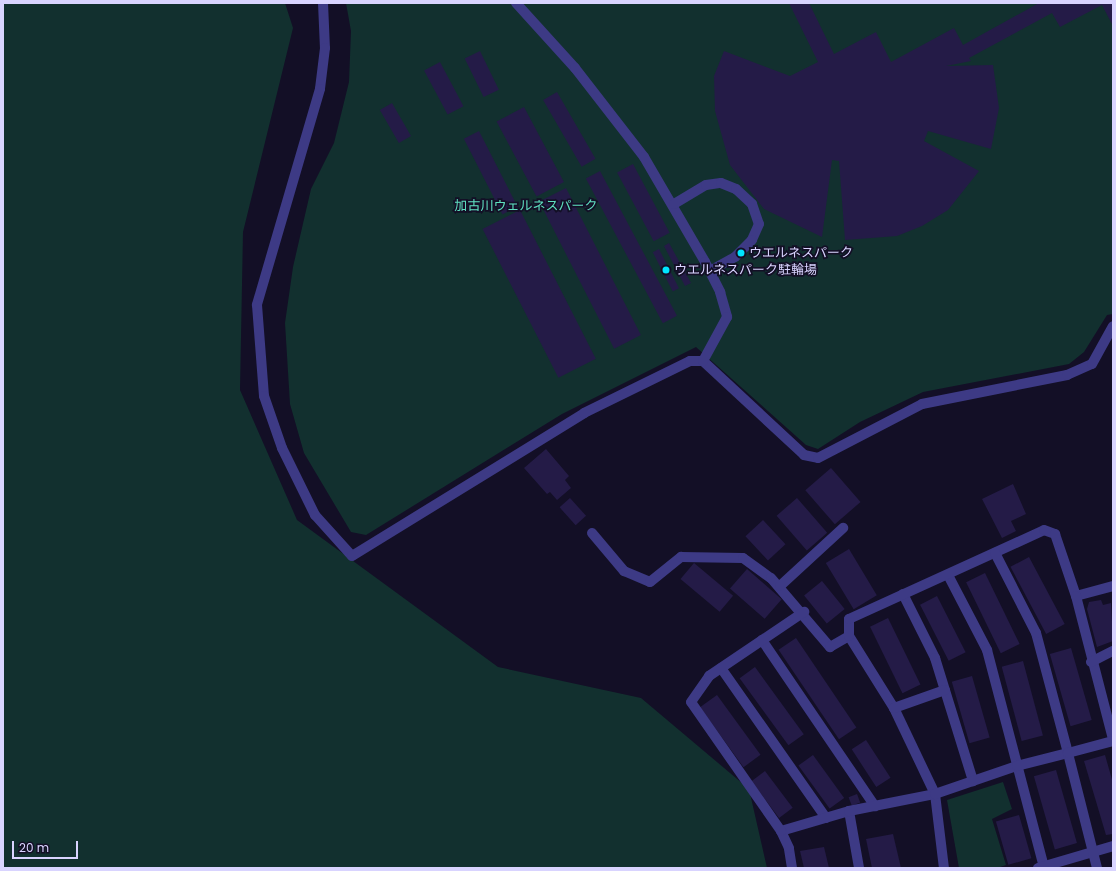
<!DOCTYPE html>
<html>
<head>
<meta charset="utf-8">
<style>
  body { margin:0 }
  #map { position:relative; width:1116px; height:871px; overflow:hidden; background:#130f26; font-family:Poppins,"Noto Sans JP",sans-serif }
  div>[style] { position:absolute }
  .green>* { inset:0; background:#12302f }
  .building>* { inset:0; background:#241b47; transform-origin:0 0 }
  .minor>* { height:10px; margin:-5px; padding:0 5px; transform-origin:5px; border-radius:5px; background:#3d3a85 }
  .dots>* { width:11px; height:11px; translate:-50% -50%; box-sizing:border-box; border:2px solid #130f26; border-radius:50% }
  span { translate:-50% -50%; white-space:nowrap; text-align:center; line-height:1.15; -webkit-text-stroke:3.5px #130f26; paint-order:stroke }
  .park-label { font-size:13px; color:#5fe0c0 }
  .poi-label { font-size:13px; color:#d9d4ff }
  .left { translate:0 -50%; text-align:left }
  .frame { position:absolute; inset:0; border:4px solid #d9d4ff; pointer-events:none }
  .scale { position:absolute; left:12px; top:841px; width:66px; height:18px; box-sizing:border-box; border:2px solid #d9d4ff; border-top:0; padding-left:5px; font-size:12px; line-height:14px; white-space:nowrap; color:#d9d4ff; -webkit-text-stroke:3px #130f26; paint-order:stroke }
</style>
</head>
<body>
<div id="map">
  <div class="green">
    <i style="clip-path:polygon(3px 3px,285px 3px,293px 28px,243px 232px,240px 390px,297px 520px,498px 667px,641px 698px,749px 789px,767px 868px,3px 868px)"></i>
    <i style="clip-path:polygon(346px 3px,1113px 3px,1113px 314px,1107px 315px,1084px 352px,1069px 364px,923px 392px,860px 422px,818px 449px,806px 445px,696px 347px,562px 414px,366px 535px,351px 532px,304px 453px,290px 404px,285px 323px,293px 267px,311px 189px,334px 143px,349px 82px,351px 31px)"></i>
    <i style="clip-path:polygon(1003px 782px,1012px 809px,992px 819px,1006px 865px,997px 868px,959px 868px,947px 800px)"></i>
  </div>
  <div class="building">
    <i style="clip-path:polygon(789px 3px,809px 3px,834px 54px,876px 32px,891px 62px,954px 28px,963px 45px,1039px 3px,1113px 3px,1113px 26px,1102px 5px,1060px 27px,1052px 13px,969px 58px,971px 61px,946px 66px,993px 65px,999px 108px,991px 149px,928px 131px,924px 141px,979px 171px,948px 210px,922px 226px,897px 236px,845px 240px,839px 161px,832px 160px,822px 237px,764px 209px,730px 165px,715px 111px,714px 76px,724px 51px,790px 76px,818px 62px)"></i>
    <i style="left:480px;top:51px;width:43px;height:17px;rotate:64deg"></i>
    <i style="left:440px;top:62px;width:50px;height:18px;rotate:62deg"></i>
    <i style="left:557px;top:92px;width:77px;height:16px;rotate:60deg"></i>
    <i style="left:392px;top:103px;width:38px;height:14px;rotate:60deg"></i>
    <i style="left:524px;top:107px;width:85px;height:31px;rotate:62deg"></i>
    <i style="left:479px;top:131px;width:85px;height:17px;rotate:63deg"></i>
    <i style="left:633px;top:164px;width:78px;height:18px;rotate:62deg"></i>
    <i style="left:600px;top:171px;width:164px;height:16px;rotate:62deg"></i>
    <i style="left:566px;top:188px;width:165px;height:30px;rotate:63deg"></i>
    <i style="left:520px;top:210px;width:167px;height:42px;rotate:63deg"></i>
    <i style="clip-path:polygon(669px 243px,691px 283px,685px 286px,664px 246px)"></i>
    <i style="left:659px;top:249px;width:44px;height:7px;rotate:63deg"></i>
    <i style="clip-path:polygon(546px 449px,569px 476px,565px 480px,571px 488px,557px 500px,550px 492px,547px 494px,524px 468px)"></i>
    <i style="left:831px;top:468px;width:45px;height:34px;rotate:49deg"></i>
    <i style="clip-path:polygon(1013px 484px,1026px 514px,1011px 521px,1016px 531px,1002px 538px,982px 499px)"></i>
    <i style="left:570px;top:498px;width:24px;height:14px;rotate:48deg"></i>
    <i style="left:797px;top:498px;width:46px;height:27px;rotate:49deg"></i>
    <i style="left:763px;top:520px;width:33px;height:24px;rotate:47deg"></i>
    <i style="left:849px;top:549px;width:54px;height:27px;rotate:59deg"></i>
    <i style="left:1029px;top:557px;width:76px;height:21px;rotate:62deg"></i>
    <i style="left:694px;top:563px;width:51px;height:21px;rotate:40deg"></i>
    <i style="left:747px;top:569px;width:46px;height:26px;rotate:41deg"></i>
    <i style="left:985px;top:573px;width:79px;height:21px;rotate:64deg"></i>
    <i style="left:822px;top:581px;width:36px;height:23px;rotate:51deg"></i>
    <i style="left:937px;top:596px;width:63px;height:19px;rotate:63deg"></i>
    <i style="clip-path:polygon(1101px 600px,1103px 605px,1111px 603px,1113px 641px,1097px 647px,1087px 609px,1089px 602px)"></i>
    <i style="left:888px;top:618px;width:74px;height:20px;rotate:64deg"></i>
    <i style="left:796px;top:638px;width:108px;height:21px;rotate:56deg"></i>
    <i style="left:1071px;top:648px;width:75px;height:22px;rotate:74deg"></i>
    <i style="left:1023px;top:661px;width:77px;height:22px;rotate:75deg"></i>
    <i style="left:755px;top:667px;width:83px;height:19px;rotate:54deg"></i>
    <i style="left:972px;top:676px;width:64px;height:21px;rotate:74deg"></i>
    <i style="left:717px;top:695px;width:74px;height:21px;rotate:54deg"></i>
    <i style="left:866px;top:740px;width:45px;height:17px;rotate:57deg"></i>
    <i style="left:813px;top:755px;width:53px;height:18px;rotate:54deg"></i>
    <i style="clip-path:polygon(1105px 755px,1113px 783px,1113px 834px,1106px 835px,1084px 761px)"></i>
    <i style="left:1056px;top:770px;width:76px;height:23px;rotate:74deg"></i>
    <i style="left:765px;top:771px;width:46px;height:17px;rotate:53deg"></i>
    <i style="left:857px;top:794px;width:9px;height:9px;rotate:69deg"></i>
    <i style="left:1019px;top:815px;width:45px;height:24px;rotate:74deg"></i>
    <i style="clip-path:polygon(893px 834px,901px 868px,872px 868px,866px 839px)"></i>
    <i style="clip-path:polygon(824px 847px,829px 868px,804px 868px,800px 851px)"></i>
  </div>
  <div class="minor">
    <i style="left:323px;top:3px;width:45px;rotate:87.5deg"></i>
    <i style="left:325px;top:48px;width:41px;rotate:97deg"></i>
    <i style="left:320px;top:89px;width:225px;rotate:106.3deg"></i>
    <i style="left:257px;top:305px;width:91px;rotate:85.6deg"></i>
    <i style="left:264px;top:396px;width:55px;rotate:70.9deg"></i>
    <i style="left:282px;top:448px;width:75px;rotate:63.8deg"></i>
    <i style="left:315px;top:515px;width:55px;rotate:47.9deg"></i>
    <i style="left:352px;top:556px;width:273px;rotate:-31.6deg"></i>
    <i style="left:584px;top:413px;width:118px;rotate:-26.1deg"></i>
    <i style="left:690px;top:361px;width:13px"></i>
    <i style="left:703px;top:361px;width:138px;rotate:42.9deg"></i>
    <i style="left:804px;top:455px;width:14px;rotate:12deg"></i>
    <i style="left:818px;top:458px;width:117px;rotate:-27.4deg"></i>
    <i style="left:922px;top:404px;width:148px;rotate:-11.3deg"></i>
    <i style="left:1067px;top:375px;width:27px;rotate:-24deg"></i>
    <i style="left:1092px;top:364px;width:43px;rotate:-61.1deg"></i>
    <i style="left:516px;top:3px;width:88px;rotate:47.8deg"></i>
    <i style="left:575px;top:68px;width:113px;rotate:52.2deg"></i>
    <i style="left:644px;top:157px;width:121px;rotate:59.8deg"></i>
    <i style="left:705px;top:262px;width:34px;rotate:63deg"></i>
    <i style="left:720px;top:292px;width:26px;rotate:74deg"></i>
    <i style="left:727px;top:317px;width:50px;rotate:118.6deg"></i>
    <i style="left:674px;top:204px;width:37px;rotate:-31deg"></i>
    <i style="left:706px;top:185px;width:15px;rotate:-8deg"></i>
    <i style="left:721px;top:183px;width:16px;rotate:22deg"></i>
    <i style="left:736px;top:189px;width:22px;rotate:43deg"></i>
    <i style="left:752px;top:204px;width:21px;rotate:71deg"></i>
    <i style="left:759px;top:224px;width:17px;rotate:114deg"></i>
    <i style="left:752px;top:240px;width:24px;rotate:135deg"></i>
    <i style="left:735px;top:257px;width:29px;rotate:151deg"></i>
    <i style="left:592px;top:533px;width:50px;rotate:49.9deg"></i>
    <i style="left:624px;top:571px;width:28px;rotate:23deg"></i>
    <i style="left:650px;top:582px;width:40px;rotate:-39deg"></i>
    <i style="left:681px;top:557px;width:62px;rotate:0.9deg"></i>
    <i style="left:743px;top:558px;width:34px;rotate:36deg"></i>
    <i style="left:771px;top:578px;width:91px;rotate:49.5deg"></i>
    <i style="left:830px;top:647px;width:22px;rotate:-30deg"></i>
    <i style="left:849px;top:636px;width:85px;rotate:58deg"></i>
    <i style="left:894px;top:708px;width:95px;rotate:64.5deg"></i>
    <i style="left:935px;top:794px;width:75px;rotate:83.1deg"></i>
    <i style="left:948px;top:575px;width:85px;rotate:62.5deg"></i>
    <i style="left:987px;top:650px;width:225px;rotate:75.3deg"></i>
    <i style="left:780px;top:586px;width:86px;rotate:-42.6deg"></i>
    <i style="left:903px;top:594px;width:72px;rotate:63.4deg"></i>
    <i style="left:935px;top:658px;width:129px;rotate:72.8deg"></i>
    <i style="left:1076px;top:596px;width:38px;rotate:-15deg"></i>
    <i style="left:849px;top:636px;width:17px;rotate:-90deg"></i>
    <i style="left:849px;top:619px;width:214px;rotate:-24.5deg"></i>
    <i style="left:1044px;top:530px;width:12px;rotate:20deg"></i>
    <i style="left:1055px;top:534px;width:65px;rotate:71.3deg"></i>
    <i style="left:1076px;top:596px;width:148px;rotate:75.5deg"></i>
    <i style="left:762px;top:640px;width:201px;rotate:55.8deg"></i>
    <i style="left:1091px;top:662px;width:25px;rotate:-27deg"></i>
    <i style="left:721px;top:668px;width:183px;rotate:55deg"></i>
    <i style="left:894px;top:708px;width:54px;rotate:-19.4deg"></i>
    <i style="left:849px;top:811px;width:58px;rotate:80deg"></i>
    <i style="left:781px;top:831px;width:71px;rotate:-16.4deg"></i>
    <i style="left:849px;top:811px;width:88px;rotate:-11.2deg"></i>
    <i style="left:935px;top:794px;width:87px;rotate:-18.9deg"></i>
    <i style="left:1017px;top:766px;width:53px;rotate:-14.3deg"></i>
    <i style="left:1068px;top:753px;width:124px;rotate:-104.9deg"></i>
    <i style="left:1036px;top:633px;width:90px;rotate:-117.1deg"></i>
    <i style="left:792px;top:868px;width:20px;rotate:-99deg"></i>
    <i style="left:789px;top:848px;width:19px;rotate:-115deg"></i>
    <i style="left:781px;top:831px;width:157px;rotate:-124.9deg"></i>
    <i style="left:691px;top:702px;width:32px;rotate:-55deg"></i>
    <i style="left:709px;top:676px;width:115px;rotate:-34deg"></i>
    <i style="left:1038px;top:868px;width:78px;rotate:-16.3deg"></i>
    <i style="left:1097px;top:868px;width:119px;rotate:-104.2deg"></i>
    <i style="left:1068px;top:753px;width:47px;rotate:-14.9deg"></i>
  </div>
  <div class="dots">
    <i style="left:741px;top:253px;background:#00e5ff"></i>
    <i style="left:666px;top:270px;background:#00e5ff"></i>
  </div>
  <div class="park-label">
    <span style="left:526px;top:206px">加古川ウェルネスパーク</span>
  </div>
  <div class="poi-label">
    <span class="left" style="left:749px;top:253px">ウエルネスパーク</span>
    <span class="left" style="left:674px;top:270px">ウエルネスパーク駐輪場</span>
  </div>
  <div class="frame"></div>
  <div class="scale">20 m</div>
</div>
</body>
</html>
